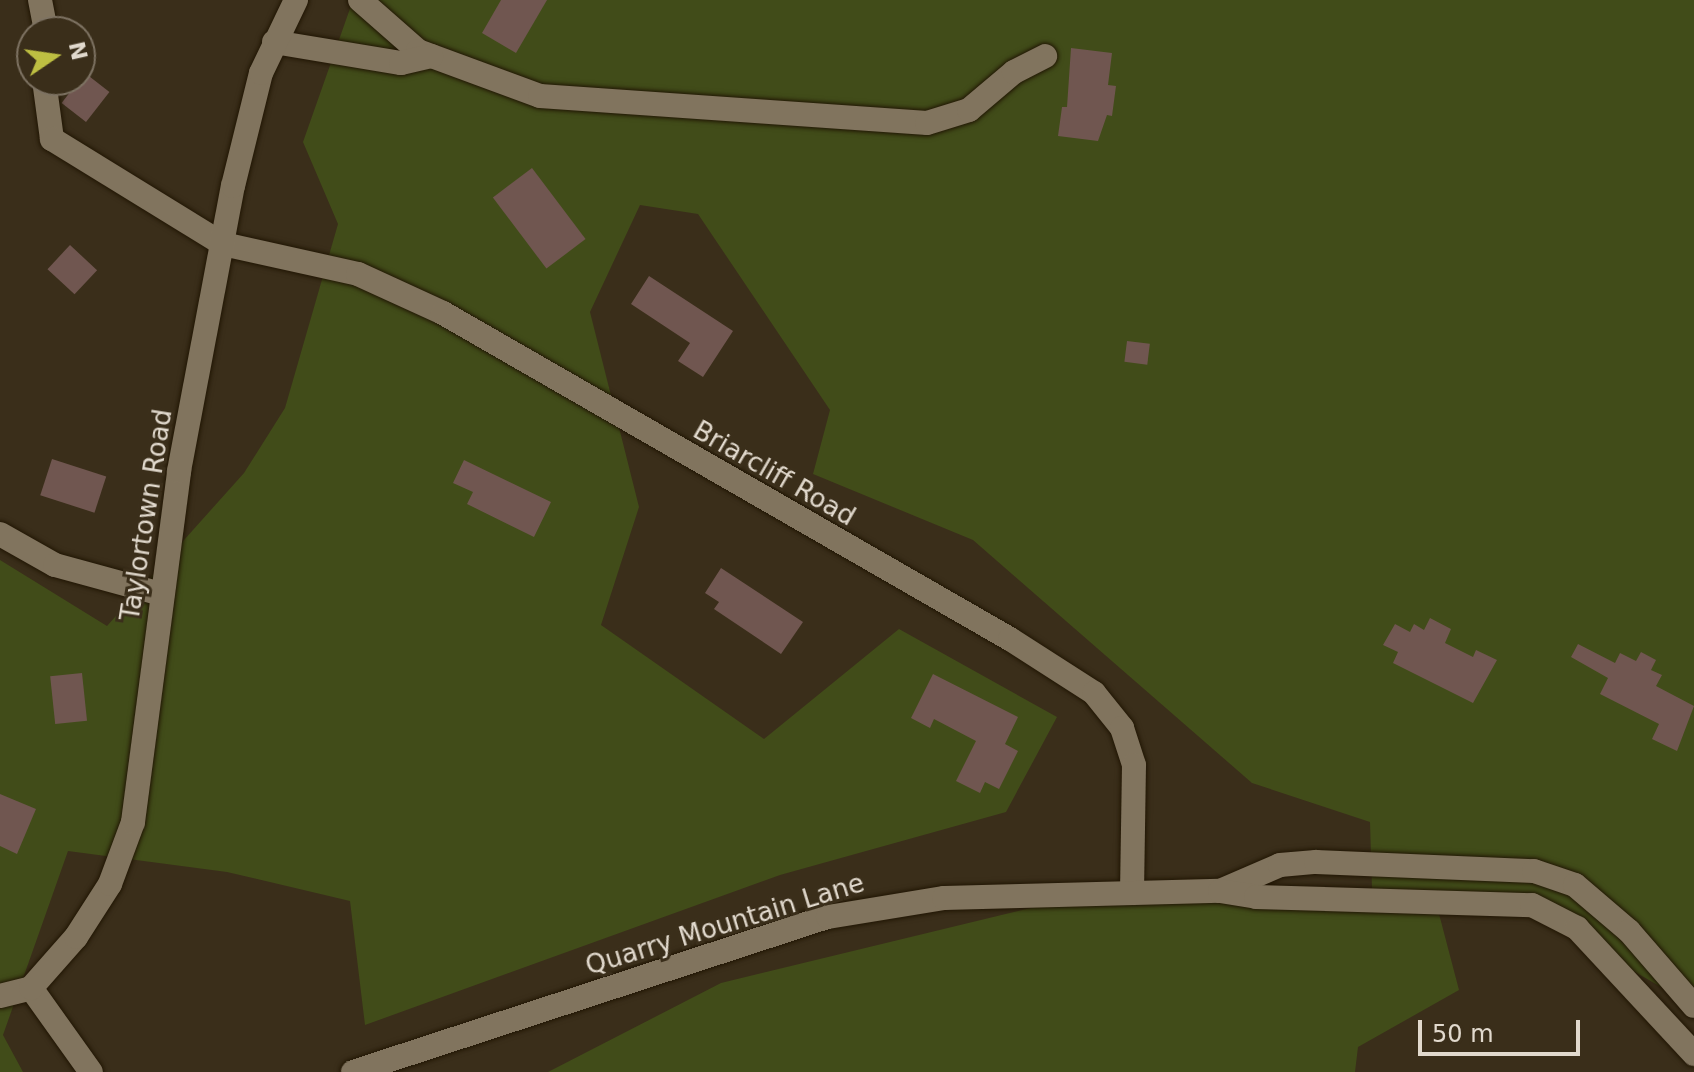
<!DOCTYPE html>
<html>
<head>
<meta charset="utf-8">
<style>
  body { margin:0 }
  #map { position:relative; width:1694px; height:1072px; overflow:hidden; background:#3a2e1a; font-family:"DejaVu Sans",sans-serif }
  div>[style] { position:absolute }
  .green>* { inset:0; background:#414c19 }
  .building>* { inset:0; background:#705650; transform-origin:0 0 }
  .roads { filter:drop-shadow(0 0 2px #211604) drop-shadow(0 0 2px #211604) }
  .minor>* { height:24px; margin:-12px; padding:0 12px; transform-origin:12px; border-radius:12px; background:#81745e }
  span { translate:-50% -50%; white-space:nowrap; text-align:center; line-height:1.15; -webkit-text-stroke:6px #3a2e1a; paint-order:stroke }
  .street-label { font-size:26px; color:#e1d9cd }
  .north { position:absolute; left:16px; top:16px; width:80px; height:80px; box-sizing:border-box; background:#3a2e1a; border:2px solid #7d7262; border-radius:50%; rotate:77deg; font-size:22px; font-weight:700; line-height:32px; text-align:center; color:#e1d9cd }
  .north::after { content:''; display:block; margin:auto; width:28px; height:36px; background:#bebf42; clip-path:polygon(50% 0,100% 100%,50% 72%,0 100%) }
  .scale { position:absolute; left:1418px; top:1020px; width:162px; height:36px; box-sizing:border-box; border:4px solid #e1d9cd; border-top:0; padding-left:10px; font-size:24px; line-height:28px; white-space:nowrap; color:#e1d9cd; -webkit-text-stroke:6px #3a2e1a; paint-order:stroke }
</style>
</head>
<body>
<div id="map">
  <div class="green">
    <i style="clip-path:polygon(353px 0,1694px 0,1694px 1006px,1602px 953px,1541px 896px,1372px 889px,1370px 822px,1252px 783px,973px 540px,813px 474px,830px 410px,698px 214px,640px 205px,590px 312px,639px 507px,601px 625px,764px 739px,899px 629px,1057px 717px,1006px 812px,780px 875px,365px 1025px,350px 901px,227px 872px,68px 851px,3px 1035px,23px 1072px,0 1072px,0 560px,107px 626px,244px 473px,285px 408px,338px 224px,303px 142px)"></i>
    <i style="clip-path:polygon(1072px 898px,1438px 910px,1459px 990px,1358px 1047px,1355px 1072px,548px 1072px,721px 983px)"></i>
  </div>
  <div class="building">
    <i style="clip-path:polygon(501px 0,547px 0,516px 53px,482px 33px)"></i>
    <i style="clip-path:polygon(1071px 48px,1112px 53px,1108px 85px,1116px 86px,1112px 116px,1107px 115px,1098px 141px,1058px 136px,1062px 107px,1067px 107px)"></i>
    <i style="left:85px;top:73px;width:31px;height:38px;rotate:38deg"></i>
    <i style="left:532px;top:168px;width:89px;height:49px;rotate:53deg"></i>
    <i style="left:70px;top:245px;width:37px;height:33px;rotate:43deg"></i>
    <i style="clip-path:polygon(649px 276px,733px 331px,703px 377px,678px 361px,690px 343px,631px 304px)"></i>
    <i style="left:1127px;top:341px;width:23px;height:21px;rotate:7deg"></i>
    <i style="left:52px;top:459px;width:57px;height:38px;rotate:18deg"></i>
    <i style="clip-path:polygon(464px 460px,551px 502px,534px 537px,467px 504px,473px 492px,453px 483px)"></i>
    <i style="clip-path:polygon(721px 568px,803px 622px,781px 654px,714px 609px,719px 602px,705px 593px)"></i>
    <i style="clip-path:polygon(1430px 618px,1451px 629px,1445px 643px,1473px 657px,1476px 650px,1497px 660px,1473px 703px,1393px 663px,1398px 652px,1383px 645px,1395px 624px,1410px 632px,1414px 624px,1424px 630px)"></i>
    <i style="clip-path:polygon(1578px 644px,1615px 663px,1620px 653px,1636px 661px,1641px 652px,1656px 660px,1651px 670px,1662px 675px,1656px 686px,1694px 706px,1677px 751px,1652px 739px,1659px 724px,1600px 694px,1608px 678px,1571px 657px)"></i>
    <i style="left:82px;top:673px;width:48px;height:32px;rotate:84deg"></i>
    <i style="clip-path:polygon(933px 674px,1018px 717px,1005px 744px,1018px 751px,999px 789px,985px 782px,980px 793px,956px 781px,976px 741px,934px 719px,930px 728px,911px 718px)"></i>
    <i style="clip-path:polygon(0 794px,36px 809px,17px 854px,0 846px)"></i>
  </div>
  <div class="roads">
    <div class="minor">
      <i style="left:40px;top:0;width:33px;rotate:79deg"></i>
      <i style="left:360px;top:0;width:77px;rotate:41.3deg"></i>
      <i style="left:418px;top:51px;width:130px;rotate:20.2deg"></i>
      <i style="left:540px;top:96px;width:388px;rotate:4deg"></i>
      <i style="left:927px;top:123px;width:44px;rotate:-17.2deg"></i>
      <i style="left:969px;top:110px;width:59px;rotate:-40.2deg"></i>
      <i style="left:1014px;top:72px;width:35px;rotate:-27deg"></i>
      <i style="left:274px;top:42px;width:129px;rotate:9.4deg"></i>
      <i style="left:401px;top:63px;width:31px;rotate:-13deg"></i>
      <i style="left:44px;top:80px;width:60px;rotate:82.3deg"></i>
      <i style="left:52px;top:139px;width:201px;rotate:31.6deg"></i>
      <i style="left:223px;top:244px;width:138px;rotate:12.5deg"></i>
      <i style="left:358px;top:274px;width:94px;rotate:24.6deg"></i>
      <i style="left:443px;top:313px;width:654px;rotate:29.9deg"></i>
      <i style="left:1010px;top:639px;width:100px;rotate:32.7deg"></i>
      <i style="left:1094px;top:693px;width:45px;rotate:51.3deg"></i>
      <i style="left:1122px;top:728px;width:39px;rotate:72deg"></i>
      <i style="left:1134px;top:765px;width:128px;rotate:90.9deg"></i>
      <i style="left:0;top:534px;width:63px;rotate:29.4deg"></i>
      <i style="left:55px;top:565px;width:110px;rotate:15.3deg"></i>
      <i style="left:1220px;top:891px;width:65px;rotate:-23.4deg"></i>
      <i style="left:1280px;top:865px;width:36px;rotate:-5deg"></i>
      <i style="left:1316px;top:862px;width:218px;rotate:2.4deg"></i>
      <i style="left:1534px;top:871px;width:43px;rotate:18.9deg"></i>
      <i style="left:1575px;top:885px;width:71px;rotate:40.4deg"></i>
      <i style="left:1629px;top:931px;width:99px;rotate:49.1deg"></i>
      <i style="left:31px;top:988px;width:103px;rotate:54.5deg"></i>
      <i style="left:0;top:996px;width:32px;rotate:-14deg"></i>
      <i style="left:31px;top:988px;width:68px;rotate:-48.6deg"></i>
      <i style="left:76px;top:937px;width:63px;rotate:-57.3deg"></i>
      <i style="left:110px;top:884px;width:66px;rotate:-69.6deg"></i>
      <i style="left:133px;top:822px;width:354px;rotate:-82.5deg"></i>
      <i style="left:179px;top:471px;width:290px;rotate:-79.3deg"></i>
      <i style="left:233px;top:186px;width:116px;rotate:-76.1deg"></i>
      <i style="left:261px;top:73px;width:81px;rotate:-64.4deg"></i>
      <i style="left:353px;top:1072px;width:500px;rotate:-18.1deg"></i>
      <i style="left:828px;top:917px;width:118px;rotate:-9.3deg"></i>
      <i style="left:944px;top:898px;width:276px;rotate:-1.5deg"></i>
      <i style="left:1220px;top:891px;width:36px;rotate:9deg"></i>
      <i style="left:1256px;top:897px;width:276px;rotate:1.7deg"></i>
      <i style="left:1532px;top:905px;width:51px;rotate:27.1deg"></i>
      <i style="left:1577px;top:928px;width:172px;rotate:47.1deg"></i>
    </div>
  </div>
  <div class="street-label">
    <span style="left:774px;top:474px;rotate:30deg">Briarcliff Road</span>
    <span style="left:147px;top:515px;rotate:-81deg">Taylortown Road</span>
    <span style="left:725px;top:925px;rotate:-17deg">Quarry Mountain Lane</span>
  </div>
  <div class="north">N</div>
  <div class="scale">50 m</div>
</div>
</body>
</html>
